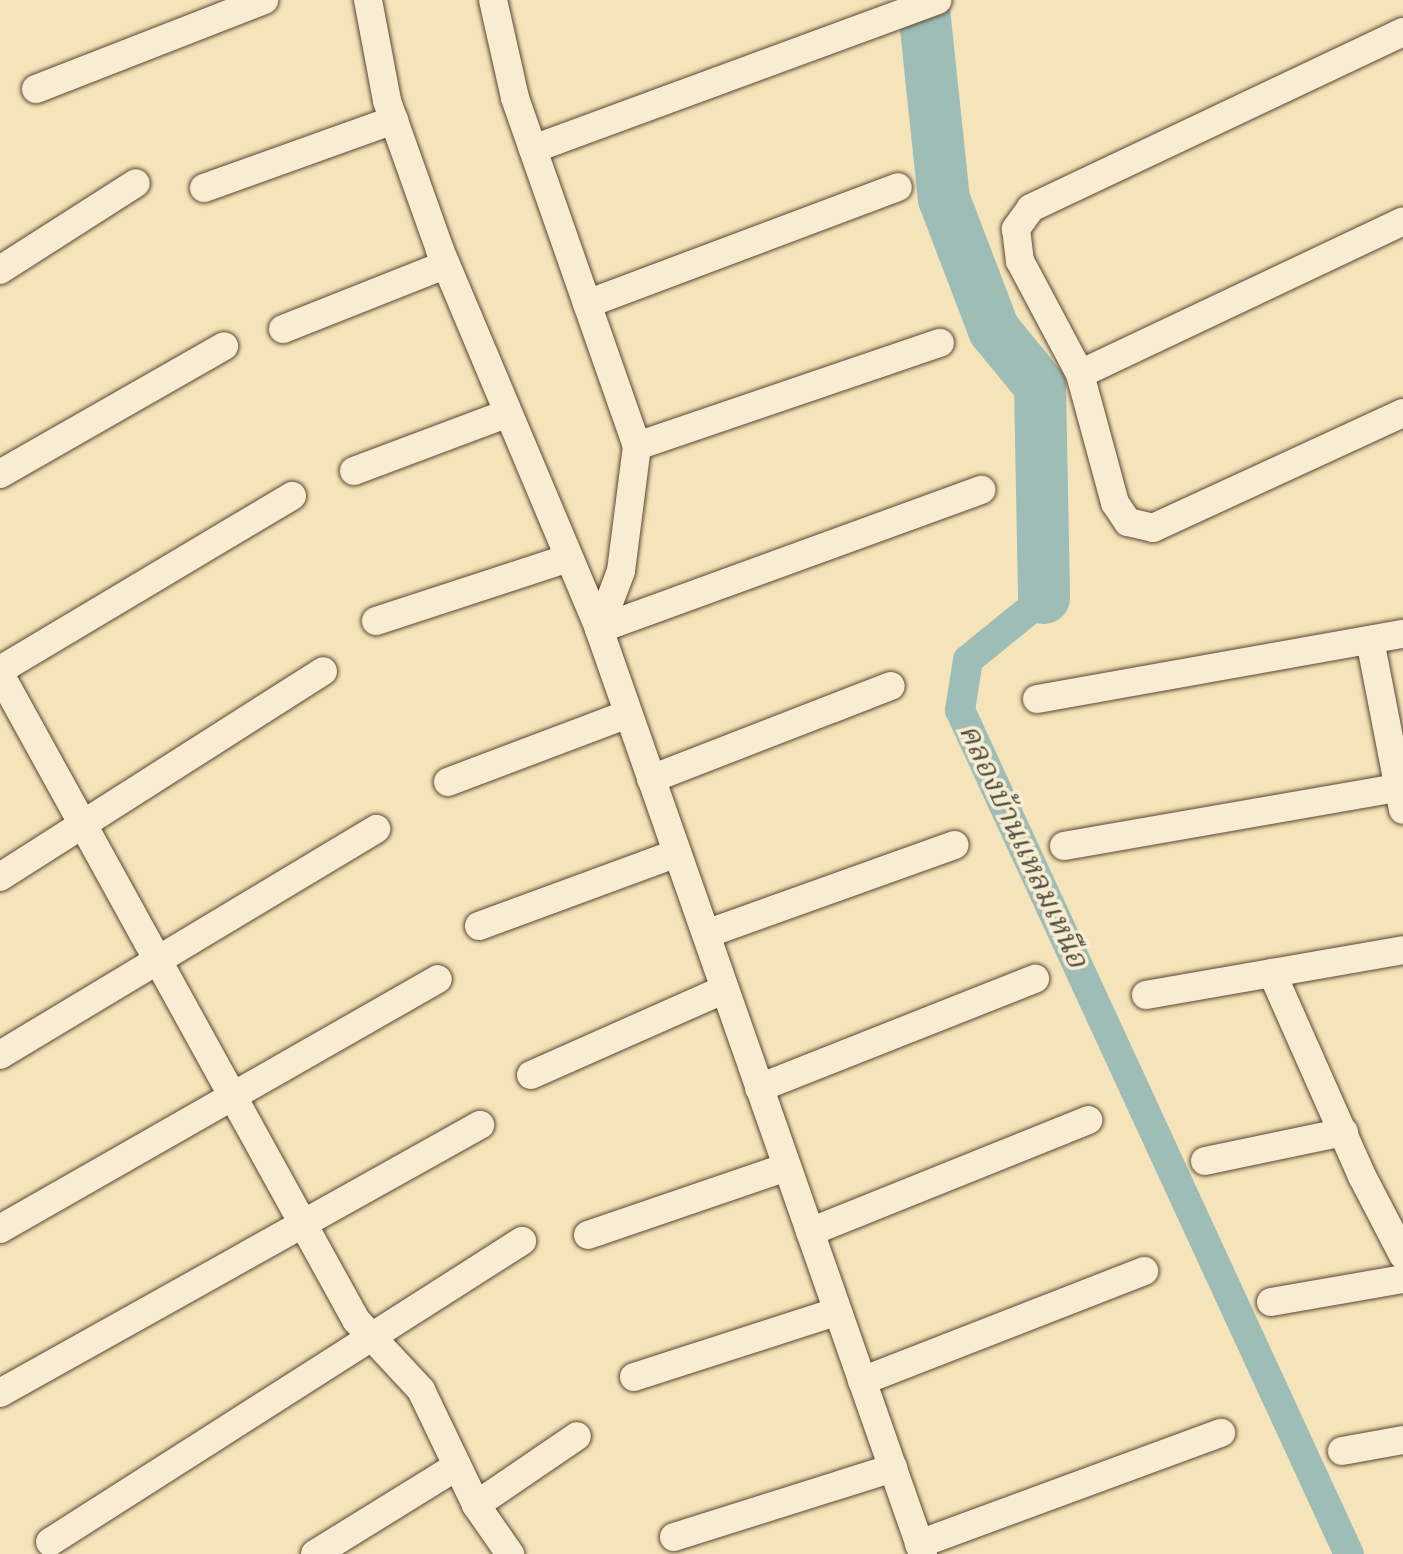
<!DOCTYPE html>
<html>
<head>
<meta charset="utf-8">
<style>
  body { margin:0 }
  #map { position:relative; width:1403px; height:1554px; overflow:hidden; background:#f5e4b9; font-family:"IM FELL Double Pica","Noto Serif Thai",serif }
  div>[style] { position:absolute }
  .canal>* { height:30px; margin:-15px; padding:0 15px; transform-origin:15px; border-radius:15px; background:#9ebdb7 }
  .river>* { height:52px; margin:-26px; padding:0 26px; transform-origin:26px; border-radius:26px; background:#9ebdb7 }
  .roads { filter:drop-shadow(0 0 2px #5a4632) drop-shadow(0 0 2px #5a4632) }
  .street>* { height:28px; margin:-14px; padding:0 14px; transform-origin:14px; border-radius:14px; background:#f8edd2 }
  span { translate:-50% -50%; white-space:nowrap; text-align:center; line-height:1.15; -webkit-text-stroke:7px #f8edd2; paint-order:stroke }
  .water-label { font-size:30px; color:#514e43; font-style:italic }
</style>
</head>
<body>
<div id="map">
  <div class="canal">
    <i style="left:1044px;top:598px;width:98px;rotate:140.8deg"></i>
    <i style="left:968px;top:660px;width:51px;rotate:99.1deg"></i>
    <i style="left:960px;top:710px;width:929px;rotate:65.26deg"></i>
  </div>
  <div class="river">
    <i style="left:923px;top:0;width:200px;rotate:84deg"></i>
    <i style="left:944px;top:199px;width:140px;rotate:69.1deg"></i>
    <i style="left:994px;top:330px;width:72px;rotate:50.6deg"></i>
    <i style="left:1040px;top:386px;width:212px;rotate:88.9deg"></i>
  </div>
  <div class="roads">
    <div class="street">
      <i style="left:368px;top:0;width:103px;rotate:79.3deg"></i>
      <i style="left:387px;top:101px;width:158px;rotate:70.4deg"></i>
      <i style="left:440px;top:250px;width:411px;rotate:67.2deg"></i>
      <i style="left:599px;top:629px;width:980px;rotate:70.7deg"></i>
      <i style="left:493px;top:0;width:100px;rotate:77.3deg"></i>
      <i style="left:515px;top:98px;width:369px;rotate:70.7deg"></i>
      <i style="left:637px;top:446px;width:126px;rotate:97.3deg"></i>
      <i style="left:621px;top:571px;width:62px;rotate:110.8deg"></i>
      <i style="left:1403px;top:32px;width:412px;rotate:154.7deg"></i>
      <i style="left:1031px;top:208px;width:26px;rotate:126deg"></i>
      <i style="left:1016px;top:229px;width:32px;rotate:83deg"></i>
      <i style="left:1020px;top:261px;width:128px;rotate:62deg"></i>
      <i style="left:1080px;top:374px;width:134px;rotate:74.8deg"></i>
      <i style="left:1115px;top:503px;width:23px;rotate:56deg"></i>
      <i style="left:1128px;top:522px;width:26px;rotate:13deg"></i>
      <i style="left:1153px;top:528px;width:275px;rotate:-24.7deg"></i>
      <i style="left:36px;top:89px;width:245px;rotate:-21.3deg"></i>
      <i style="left:533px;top:149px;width:431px;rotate:-20.2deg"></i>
      <i style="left:204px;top:188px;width:202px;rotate:-19.7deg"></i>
      <i style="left:0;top:270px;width:161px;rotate:-32.6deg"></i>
      <i style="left:587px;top:304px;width:332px;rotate:-20.6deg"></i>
      <i style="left:283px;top:329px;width:174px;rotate:-21.6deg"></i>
      <i style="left:1080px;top:374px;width:357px;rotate:-25.3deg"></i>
      <i style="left:637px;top:446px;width:320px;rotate:-18.8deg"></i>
      <i style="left:354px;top:471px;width:162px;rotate:-20.6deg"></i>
      <i style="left:0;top:474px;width:258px;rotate:-29.7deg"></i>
      <i style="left:376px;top:621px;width:200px;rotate:-18.1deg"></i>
      <i style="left:599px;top:629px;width:407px;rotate:-20deg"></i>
      <i style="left:1370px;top:640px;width:173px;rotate:79deg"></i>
      <i style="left:0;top:670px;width:340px;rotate:-30.8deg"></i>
      <i style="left:0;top:674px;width:738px;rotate:61.14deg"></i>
      <i style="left:356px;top:1320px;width:96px;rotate:47.1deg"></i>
      <i style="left:421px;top:1390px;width:127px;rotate:64.4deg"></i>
      <i style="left:476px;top:1505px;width:60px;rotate:55.2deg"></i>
      <i style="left:1037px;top:699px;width:372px;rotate:-10.1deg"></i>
      <i style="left:651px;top:779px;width:257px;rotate:-21.2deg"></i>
      <i style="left:448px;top:782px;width:192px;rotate:-20.7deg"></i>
      <i style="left:1064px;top:846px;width:344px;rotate:-9.9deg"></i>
      <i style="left:0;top:877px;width:383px;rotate:-32.5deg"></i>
      <i style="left:479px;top:926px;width:211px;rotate:-20.2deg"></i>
      <i style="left:706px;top:934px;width:264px;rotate:-19.7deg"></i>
      <i style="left:1272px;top:973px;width:222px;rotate:66.1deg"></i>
      <i style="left:1362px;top:1176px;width:89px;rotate:62.6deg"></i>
      <i style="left:1146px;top:995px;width:261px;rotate:-9.9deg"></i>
      <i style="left:0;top:1055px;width:439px;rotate:-31deg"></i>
      <i style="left:531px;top:1075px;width:212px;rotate:-23.9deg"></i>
      <i style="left:759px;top:1088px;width:297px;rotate:-21.6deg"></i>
      <i style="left:1205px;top:1161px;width:142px;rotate:-11.8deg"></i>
      <i style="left:0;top:1229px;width:504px;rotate:-29.72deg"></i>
      <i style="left:810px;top:1232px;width:300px;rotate:-21.9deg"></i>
      <i style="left:588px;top:1235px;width:210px;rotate:-18.9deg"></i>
      <i style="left:1271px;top:1302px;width:134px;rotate:-9.9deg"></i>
      <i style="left:634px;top:1377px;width:214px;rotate:-17.9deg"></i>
      <i style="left:862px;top:1381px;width:303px;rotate:-21.3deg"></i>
      <i style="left:0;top:1393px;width:550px;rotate:-29.18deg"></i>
      <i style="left:1342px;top:1451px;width:62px;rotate:-10.2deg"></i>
      <i style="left:476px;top:1505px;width:122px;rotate:-34.3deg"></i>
      <i style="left:674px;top:1537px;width:230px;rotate:-17.5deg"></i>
      <i style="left:50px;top:1542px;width:560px;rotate:-32.53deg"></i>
      <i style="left:919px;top:1544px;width:322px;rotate:-20.2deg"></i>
      <i style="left:315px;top:1554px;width:166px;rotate:-31.7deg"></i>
    </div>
  </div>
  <div class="water-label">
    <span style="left:1023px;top:846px;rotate:65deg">คลองบ้านแหลมเหนือ</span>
  </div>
</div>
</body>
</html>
